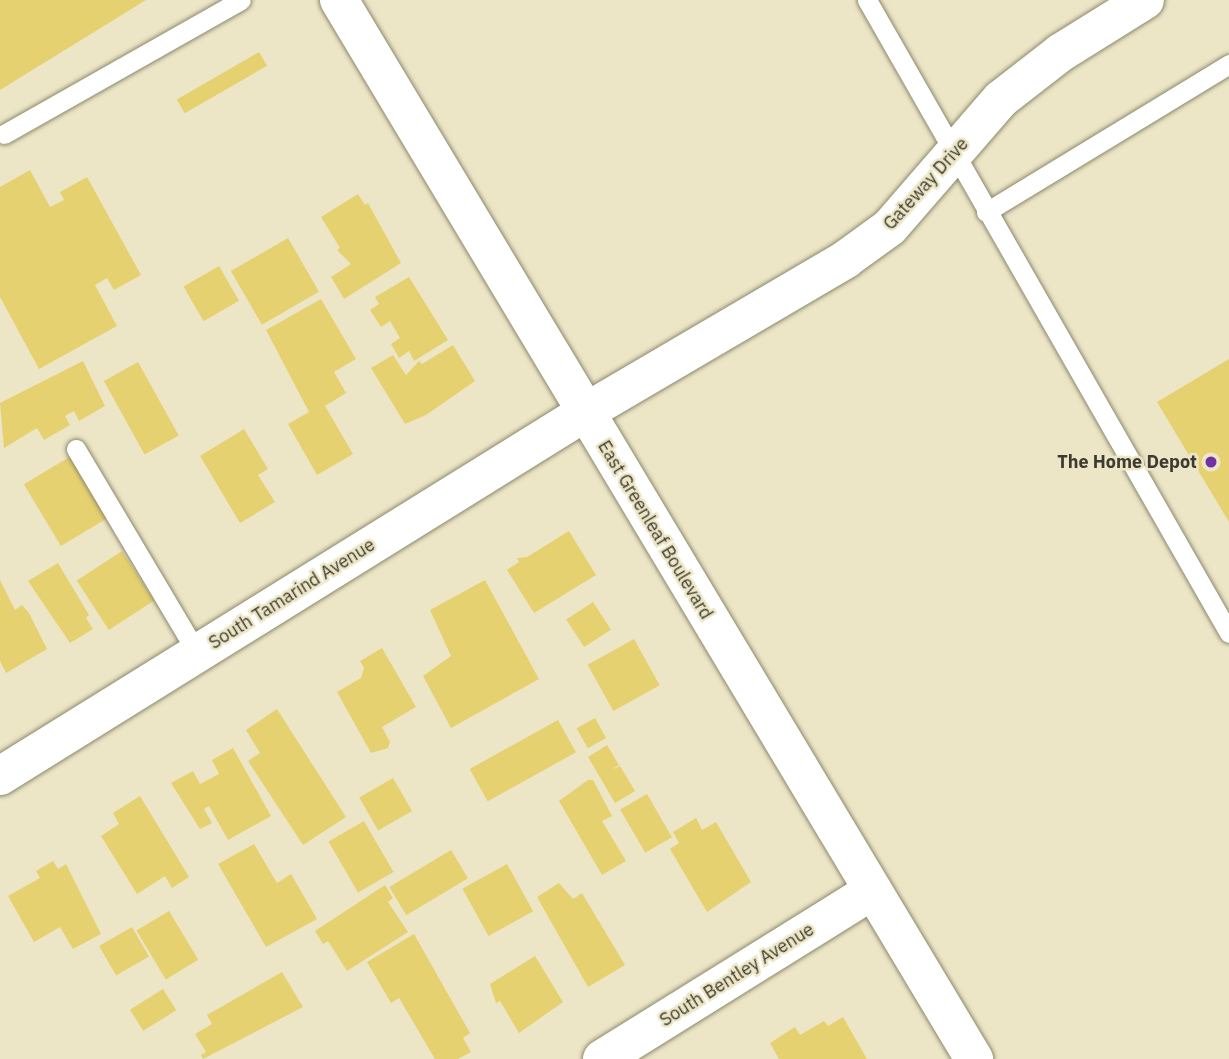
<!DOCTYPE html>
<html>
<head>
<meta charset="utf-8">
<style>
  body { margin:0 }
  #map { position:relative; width:1229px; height:1059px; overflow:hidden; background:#ece6c7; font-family:"IBM Plex Sans",sans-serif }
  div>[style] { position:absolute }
  .building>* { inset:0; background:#e6d170; transform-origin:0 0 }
  .roads { filter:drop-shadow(0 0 2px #8d886c) drop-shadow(0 0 2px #8d886c) }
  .service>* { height:19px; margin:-9.5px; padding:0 9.5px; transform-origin:9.5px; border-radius:9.5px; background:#fff }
  .minor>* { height:38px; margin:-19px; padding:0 19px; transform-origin:19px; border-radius:19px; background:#fff }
  .tertiary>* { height:38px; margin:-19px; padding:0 19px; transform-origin:19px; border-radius:19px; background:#fff }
  .dots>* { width:19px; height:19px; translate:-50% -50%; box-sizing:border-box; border:4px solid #ece6c7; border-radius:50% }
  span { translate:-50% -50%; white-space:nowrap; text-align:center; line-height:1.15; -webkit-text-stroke:5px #ece6c7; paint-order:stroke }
  .street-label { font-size:18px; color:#3d3b2f }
  .poi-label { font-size:18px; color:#3d3b2f; font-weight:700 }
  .right { translate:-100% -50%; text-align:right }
</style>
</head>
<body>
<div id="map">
  <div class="building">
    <i style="clip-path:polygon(0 0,146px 0,0 90px)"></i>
    <i style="left:259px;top:52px;width:16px;height:95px;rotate:60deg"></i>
    <i style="clip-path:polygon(30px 170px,50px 207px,64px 200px,60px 192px,87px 177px,141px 275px,114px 290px,107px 278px,95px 285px,117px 326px,39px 369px,0 297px,0 187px)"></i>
    <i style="clip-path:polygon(358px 194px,365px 205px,368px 203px,401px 263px,344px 299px,331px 277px,351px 264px,337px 250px,340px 248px,321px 217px)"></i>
    <i style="left:288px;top:238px;width:62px;height:66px;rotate:60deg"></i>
    <i style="left:219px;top:266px;width:40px;height:41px;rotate:60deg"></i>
    <i style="clip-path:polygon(409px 277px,448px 340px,414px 361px,409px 351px,399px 358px,391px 344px,400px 338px,390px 321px,381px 327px,370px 310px,379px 304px,375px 297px)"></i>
    <i style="clip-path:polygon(321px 299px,356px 359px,334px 372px,346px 393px,325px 406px,353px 454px,317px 475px,288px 424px,309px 412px,266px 330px)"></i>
    <i style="clip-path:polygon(453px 345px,475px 381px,426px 415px,405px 424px,371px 368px,393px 355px,406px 375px,419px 361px,422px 364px)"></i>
    <i style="clip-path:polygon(1229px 359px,1229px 522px,1157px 402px)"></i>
    <i style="clip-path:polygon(83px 361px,105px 406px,79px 421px,74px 411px,65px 416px,70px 425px,44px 440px,37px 428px,4px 448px,0 403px)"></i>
    <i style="left:138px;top:362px;width:84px;height:39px;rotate:61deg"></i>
    <i style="clip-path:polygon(244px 429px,268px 469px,258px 475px,275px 502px,240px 523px,200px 456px)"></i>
    <i style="left:71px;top:456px;width:72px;height:55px;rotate:59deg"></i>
    <i style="clip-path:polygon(569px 531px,596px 575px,534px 613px,507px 570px,519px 562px,517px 558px,527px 557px)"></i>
    <i style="left:122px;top:551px;width:59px;height:54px;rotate:57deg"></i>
    <i style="clip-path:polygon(58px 563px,89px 615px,86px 618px,93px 629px,70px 643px,28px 581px)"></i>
    <i style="clip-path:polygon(0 580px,15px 610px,22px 605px,29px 613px,47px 649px,6px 673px,0 661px)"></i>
    <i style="clip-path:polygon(485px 580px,539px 679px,451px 728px,423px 676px,451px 656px,430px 610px)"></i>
    <i style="left:593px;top:602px;width:33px;height:32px;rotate:57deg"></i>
    <i style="left:634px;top:639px;width:53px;height:53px;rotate:61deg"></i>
    <i style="clip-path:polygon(382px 648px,416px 707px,382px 727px,390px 742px,388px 748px,371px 753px,337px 692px,361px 678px,364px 668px,360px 661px)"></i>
    <i style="clip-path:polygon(277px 709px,346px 817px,303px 845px,248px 761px,260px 753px,246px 730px)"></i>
    <i style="left:595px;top:718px;width:23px;height:21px;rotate:61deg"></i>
    <i style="left:558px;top:720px;width:37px;height:101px;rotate:61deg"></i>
    <i style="clip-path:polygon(607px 745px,619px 765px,611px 770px,620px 766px,635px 791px,615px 803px,588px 757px)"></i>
    <i style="clip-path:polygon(233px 748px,271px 816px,228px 840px,209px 806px,204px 809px,212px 823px,200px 829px,171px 783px,193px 771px,200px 784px,219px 774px,212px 760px)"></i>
    <i style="left:393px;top:778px;width:38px;height:39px;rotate:60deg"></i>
    <i style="clip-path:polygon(588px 780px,593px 780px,612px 816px,602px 821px,626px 861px,602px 875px,559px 801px)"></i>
    <i style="left:647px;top:794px;width:50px;height:31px;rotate:60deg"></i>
    <i style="clip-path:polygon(140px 796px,189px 877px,172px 888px,165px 876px,137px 894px,101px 836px,119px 824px,113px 813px)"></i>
    <i style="clip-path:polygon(696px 818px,702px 830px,716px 822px,751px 882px,707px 912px,670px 849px,679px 843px,673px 832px)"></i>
    <i style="left:364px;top:821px;width:59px;height:41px;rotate:60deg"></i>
    <i style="clip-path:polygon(254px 844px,277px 883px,291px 874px,317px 919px,266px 947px,218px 864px)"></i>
    <i style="left:451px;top:850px;width:33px;height:72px;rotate:59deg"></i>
    <i style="clip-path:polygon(53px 861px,58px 869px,66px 864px,101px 934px,73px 949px,60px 927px,34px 942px,8px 896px,40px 878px,36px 871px)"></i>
    <i style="left:507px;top:864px;width:54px;height:51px;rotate:61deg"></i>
    <i style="clip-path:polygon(559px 883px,573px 899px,582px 893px,625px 965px,588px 987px,537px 897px)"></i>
    <i style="clip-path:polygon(385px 885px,393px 898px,388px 902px,408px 932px,347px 971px,328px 941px,323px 944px,315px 931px)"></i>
    <i style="left:169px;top:911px;width:57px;height:38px;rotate:59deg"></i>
    <i style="left:132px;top:927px;width:34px;height:38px;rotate:60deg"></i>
    <i style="clip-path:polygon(414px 934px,470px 1033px,463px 1038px,471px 1052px,458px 1059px,435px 1059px,399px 998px,391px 1003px,367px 962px)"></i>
    <i style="clip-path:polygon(535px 956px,563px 1002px,519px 1033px,500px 1001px,496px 1003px,490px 984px)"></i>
    <i style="clip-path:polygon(282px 972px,303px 1007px,203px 1059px,201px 1055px,206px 1052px,195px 1034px,212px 1024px,207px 1015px)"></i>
    <i style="left:163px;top:989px;width:25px;height:39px;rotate:58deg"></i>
    <i style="clip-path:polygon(843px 1017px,867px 1059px,779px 1059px,770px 1043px,795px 1027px,800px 1035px,824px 1021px,828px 1026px)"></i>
  </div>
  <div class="roads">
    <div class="service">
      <i style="left:867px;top:0;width:729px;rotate:60.24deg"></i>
      <i style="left:4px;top:134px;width:272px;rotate:-29.5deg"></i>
      <i style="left:986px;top:212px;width:285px;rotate:-31.3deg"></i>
      <i style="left:76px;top:449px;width:237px;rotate:59.3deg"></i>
    </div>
    <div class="minor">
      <i style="left:0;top:776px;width:688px;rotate:-31.86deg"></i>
      <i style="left:584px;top:413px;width:304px;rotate:-30.4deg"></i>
      <i style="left:846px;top:259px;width:54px;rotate:-36deg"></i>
      <i style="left:890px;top:227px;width:169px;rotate:-49.1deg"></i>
      <i style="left:1001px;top:99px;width:75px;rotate:-37.9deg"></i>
      <i style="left:1060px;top:53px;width:100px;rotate:-31.9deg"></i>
      <i style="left:602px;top:1059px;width:319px;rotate:-31.9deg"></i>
    </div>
    <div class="tertiary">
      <i style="left:339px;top:0;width:1235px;rotate:59.05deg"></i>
    </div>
  </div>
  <div class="dots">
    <i style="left:1211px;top:462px;background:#7230a5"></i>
  </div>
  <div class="street-label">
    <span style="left:926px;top:184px;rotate:-48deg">Gateway Drive</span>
    <span style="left:655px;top:530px;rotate:59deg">East Greenleaf Boulevard</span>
    <span style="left:292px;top:594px;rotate:-32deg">South Tamarind Avenue</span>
    <span style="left:737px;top:975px;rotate:-32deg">South Bentley Avenue</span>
  </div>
  <div class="poi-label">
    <span class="right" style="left:1197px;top:462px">The Home Depot</span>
  </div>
</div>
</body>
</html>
